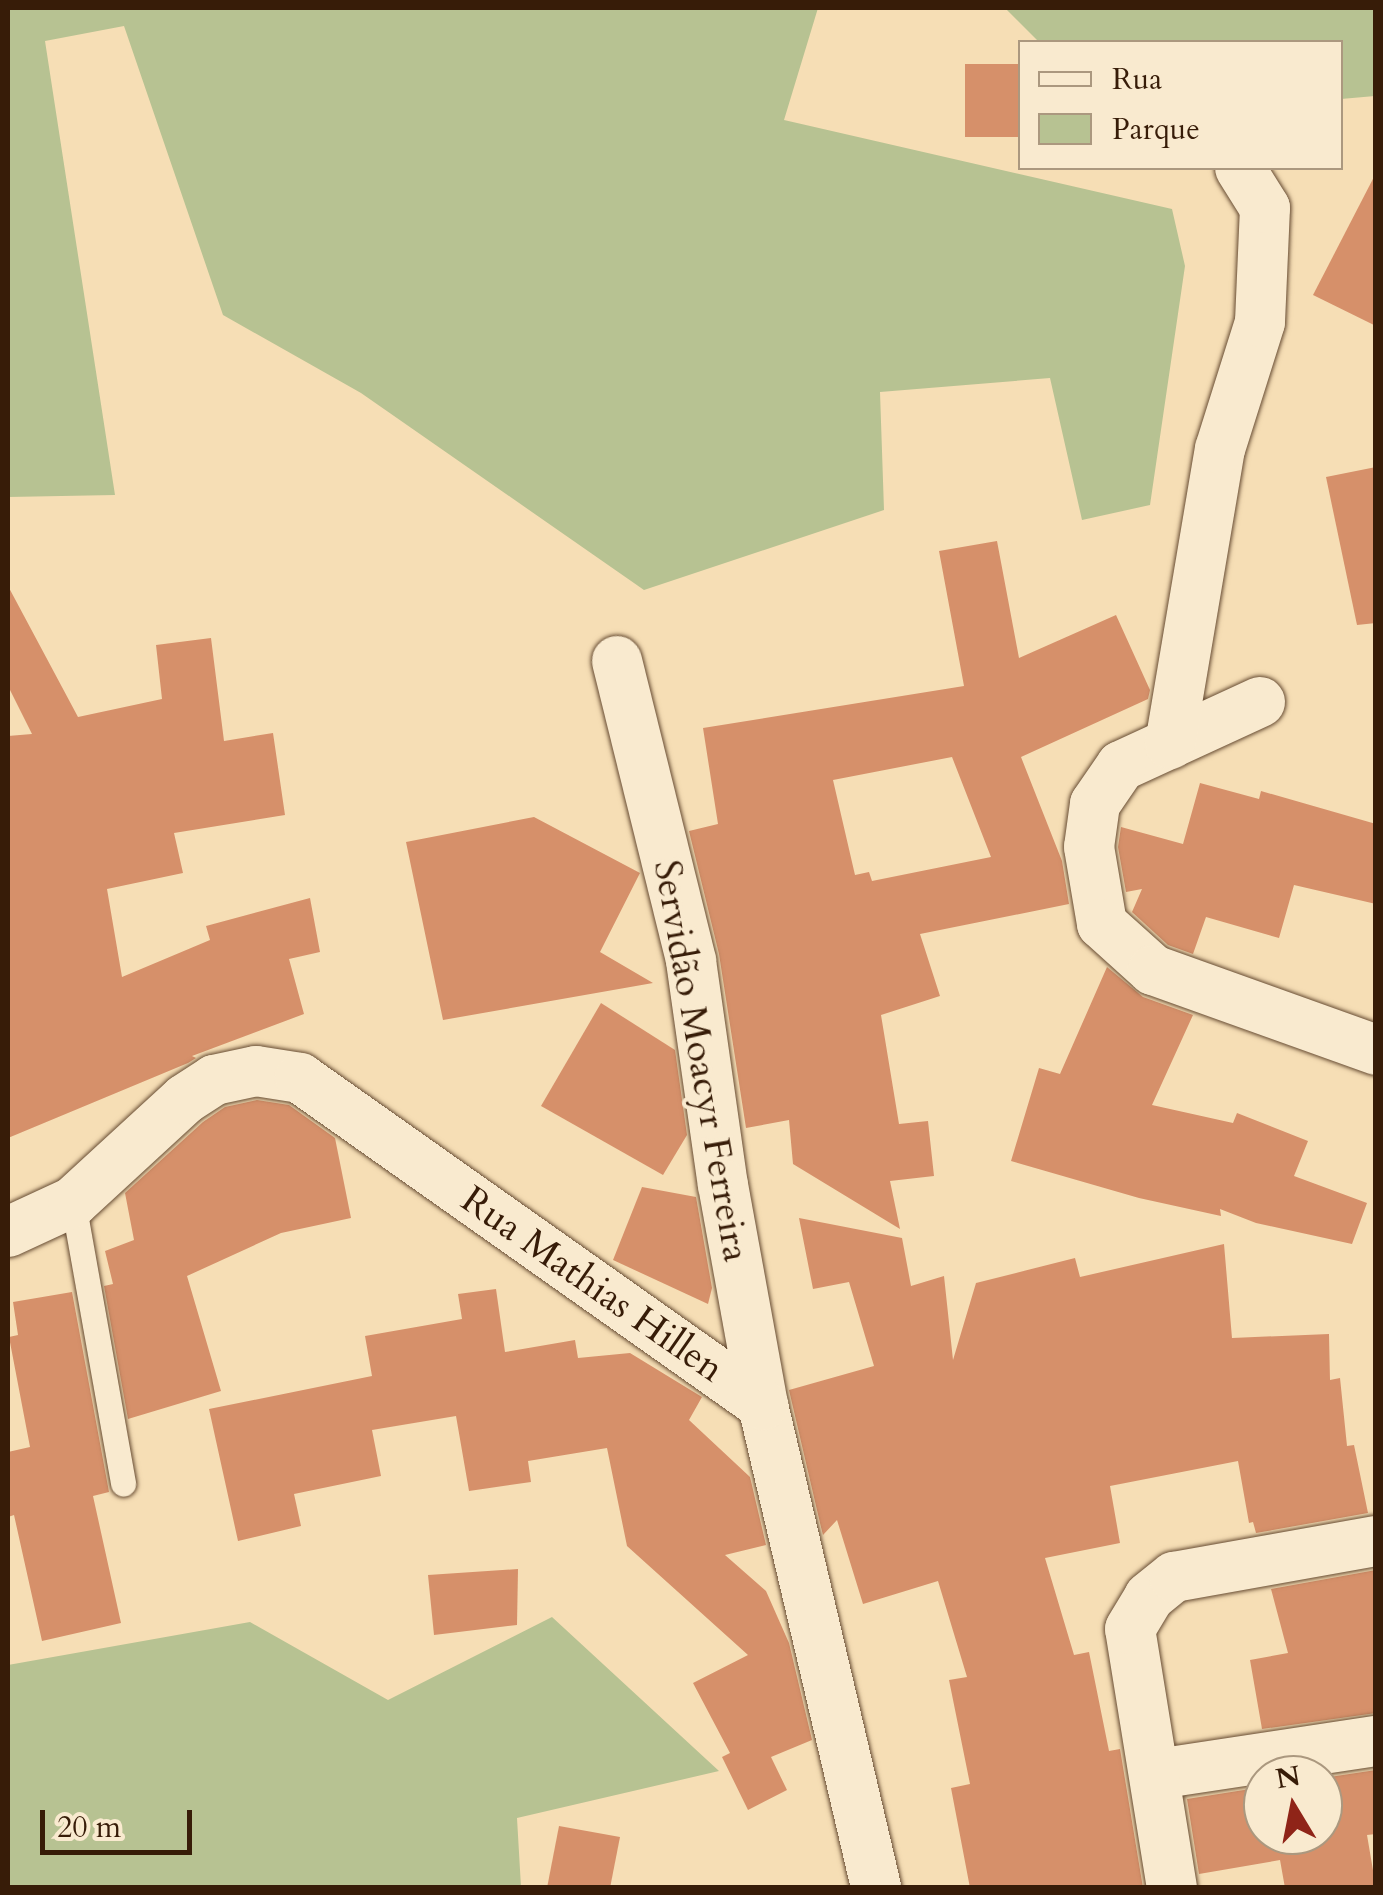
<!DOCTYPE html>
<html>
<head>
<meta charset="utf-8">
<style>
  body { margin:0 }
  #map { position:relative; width:1383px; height:1895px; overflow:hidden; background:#f6deb5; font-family:Cardo,serif }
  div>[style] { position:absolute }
  .green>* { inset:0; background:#b7c292 }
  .building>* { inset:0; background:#d6906a; transform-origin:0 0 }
  .roads { filter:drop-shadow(0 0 2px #674c33) drop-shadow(0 0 2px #674c33) }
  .service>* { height:25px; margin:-12.5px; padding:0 12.5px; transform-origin:12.5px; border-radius:12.5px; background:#f9eacf }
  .minor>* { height:50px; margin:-25px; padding:0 25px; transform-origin:25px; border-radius:25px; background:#f9eacf }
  span { translate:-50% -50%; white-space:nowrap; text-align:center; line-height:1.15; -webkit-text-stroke:8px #f9eacf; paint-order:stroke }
  .street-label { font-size:38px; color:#371c08 }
  .frame { position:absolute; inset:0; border:10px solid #371c08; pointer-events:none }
  .legend { position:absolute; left:1018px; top:40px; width:325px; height:130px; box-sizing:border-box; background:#f9eacf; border:2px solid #ab987f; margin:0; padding:12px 18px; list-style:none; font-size:30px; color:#371c08 }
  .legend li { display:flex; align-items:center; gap:20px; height:50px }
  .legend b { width:50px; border:2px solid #ab987f }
  .north { position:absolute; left:1243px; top:1755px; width:100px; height:100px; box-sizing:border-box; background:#f9eacf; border:2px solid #ab987f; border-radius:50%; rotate:350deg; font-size:28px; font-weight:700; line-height:40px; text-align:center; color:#371c08 }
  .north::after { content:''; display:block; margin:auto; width:35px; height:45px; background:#8f2418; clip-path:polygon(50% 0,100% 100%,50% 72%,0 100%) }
  .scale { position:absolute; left:40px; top:1810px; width:152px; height:45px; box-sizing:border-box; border:5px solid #371c08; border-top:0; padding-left:12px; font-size:30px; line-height:35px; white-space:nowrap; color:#371c08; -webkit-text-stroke:8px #f9eacf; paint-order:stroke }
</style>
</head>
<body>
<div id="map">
  <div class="green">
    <i style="clip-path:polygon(8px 8px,818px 8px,784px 120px,1172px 209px,1185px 266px,1150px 505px,1082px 520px,1050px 378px,880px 392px,884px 510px,644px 590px,361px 393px,223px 315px,124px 26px,45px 41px,115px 495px,8px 497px)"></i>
    <i style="clip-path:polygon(1005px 8px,1375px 8px,1375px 96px,1341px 99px,1340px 42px,1039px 42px)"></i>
    <i style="clip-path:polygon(552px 1617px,719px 1771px,517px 1818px,521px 1887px,8px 1887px,8px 1665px,250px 1622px,388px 1700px)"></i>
  </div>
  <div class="building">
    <i style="left:965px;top:64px;width:55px;height:73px"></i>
    <i style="clip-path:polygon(1376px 173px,1376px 326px,1313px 295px)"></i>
    <i style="clip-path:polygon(1376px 467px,1376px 623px,1357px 625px,1326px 477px)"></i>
    <i style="clip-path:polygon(evenodd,997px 541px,1019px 658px,1116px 615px,1150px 690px,1148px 699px,1021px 757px,1062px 861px,1069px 904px,920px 934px,940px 996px,881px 1015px,899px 1124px,928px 1121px,934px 1176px,890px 1181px,900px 1229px,793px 1164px,789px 1120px,746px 1128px,719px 954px,689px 831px,718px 824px,703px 728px,964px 686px,939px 551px,997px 541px,952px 757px,991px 857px,872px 881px,869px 872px,855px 875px,833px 780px,952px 757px)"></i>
    <i style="clip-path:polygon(8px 586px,78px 717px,162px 699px,156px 645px,211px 638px,224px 741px,273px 733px,285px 815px,174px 833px,183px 873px,107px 889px,122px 977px,210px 940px,206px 926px,310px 898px,320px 952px,289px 959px,304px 1014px,192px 1056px,196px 1058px,188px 1063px,8px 1138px,8px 736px,32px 734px,8px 686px)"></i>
    <i style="clip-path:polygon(1200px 783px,1259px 799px,1261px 791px,1376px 824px,1376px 904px,1294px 885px,1279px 938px,1206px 917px,1193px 954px,1168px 945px,1132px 912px,1142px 889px,1126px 892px,1118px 847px,1121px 827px,1183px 844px)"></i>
    <i style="clip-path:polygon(534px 817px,640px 873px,600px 952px,653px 983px,443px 1020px,406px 842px)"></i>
    <i style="clip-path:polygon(1107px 967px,1143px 997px,1193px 1015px,1152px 1105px,1233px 1123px,1237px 1113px,1308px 1141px,1294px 1176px,1367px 1203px,1352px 1244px,1256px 1223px,1220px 1209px,1221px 1216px,1139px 1198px,1011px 1161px,1039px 1068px,1060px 1074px)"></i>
    <i style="clip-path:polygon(601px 1003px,675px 1050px,687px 1135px,663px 1175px,541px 1106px)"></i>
    <i style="clip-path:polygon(257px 1100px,289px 1105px,335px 1138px,351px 1218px,281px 1233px,187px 1276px,221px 1391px,128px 1419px,104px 1286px,113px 1284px,105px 1251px,134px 1240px,125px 1193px,203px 1122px,225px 1107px)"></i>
    <i style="clip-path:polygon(642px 1187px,696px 1197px,712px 1288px,708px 1304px,613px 1260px)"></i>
    <i style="clip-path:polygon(799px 1218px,902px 1238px,911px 1286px,944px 1276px,953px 1360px,976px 1283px,1075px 1258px,1080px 1277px,1224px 1244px,1232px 1338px,1329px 1334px,1330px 1380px,1340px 1378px,1347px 1446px,1354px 1445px,1368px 1513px,1256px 1533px,1253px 1522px,1249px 1523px,1238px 1461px,1110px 1486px,1120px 1543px,1045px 1558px,1074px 1655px,1089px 1652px,1109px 1751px,1120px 1749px,1143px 1888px,970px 1888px,951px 1788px,970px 1784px,949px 1680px,967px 1677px,938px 1581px,863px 1604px,837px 1520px,823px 1535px,820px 1523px,789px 1390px,874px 1366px,849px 1282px,813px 1289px)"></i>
    <i style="clip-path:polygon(496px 1289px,505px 1352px,575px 1340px,578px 1358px,630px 1353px,702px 1397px,689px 1420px,750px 1477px,766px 1545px,725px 1555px,766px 1591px,789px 1643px,812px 1740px,771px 1757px,787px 1790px,748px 1810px,722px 1757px,730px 1753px,693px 1683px,748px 1655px,627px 1546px,607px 1448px,528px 1461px,531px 1482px,469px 1491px,456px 1416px,372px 1430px,381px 1476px,294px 1494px,301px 1526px,238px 1541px,209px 1409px,372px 1376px,365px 1336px,462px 1319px,458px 1294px)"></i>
    <i style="clip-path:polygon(72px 1292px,109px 1492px,93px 1496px,121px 1623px,42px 1641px,14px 1515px,8px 1517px,8px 1452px,30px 1447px,9px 1337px,18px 1335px,13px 1302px)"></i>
    <i style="clip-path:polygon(518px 1569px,517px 1625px,434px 1635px,428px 1575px)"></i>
    <i style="clip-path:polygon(1376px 1570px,1376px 1713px,1262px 1729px,1250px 1660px,1288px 1653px,1271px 1589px)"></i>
    <i style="clip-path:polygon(1376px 1770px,1376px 1834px,1367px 1835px,1376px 1888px,1285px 1888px,1280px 1860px,1199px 1874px,1187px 1799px,1263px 1787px,1263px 1835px,1323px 1835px,1323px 1778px)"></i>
    <i style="clip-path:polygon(559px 1826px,620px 1837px,610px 1888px,547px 1888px)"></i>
  </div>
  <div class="roads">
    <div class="service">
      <i style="left:73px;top:1202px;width:286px;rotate:79.9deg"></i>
    </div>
    <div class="minor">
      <i style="left:617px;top:661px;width:309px;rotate:76.1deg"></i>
      <i style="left:691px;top:961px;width:226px;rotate:81.9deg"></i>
      <i style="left:723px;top:1185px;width:224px;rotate:79.7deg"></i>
      <i style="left:763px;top:1405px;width:496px;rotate:76.8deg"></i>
      <i style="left:1260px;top:702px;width:153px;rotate:155.3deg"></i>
      <i style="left:1121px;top:766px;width:46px;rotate:124.4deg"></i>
      <i style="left:1095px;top:804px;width:43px;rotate:97.9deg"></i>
      <i style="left:1089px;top:847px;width:78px;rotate:80.4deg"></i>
      <i style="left:1102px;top:924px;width:69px;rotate:42deg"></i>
      <i style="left:1153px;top:970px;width:237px;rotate:19.7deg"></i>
      <i style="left:1170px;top:744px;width:299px;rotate:-80.4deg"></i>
      <i style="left:1220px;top:449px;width:133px;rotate:-72.5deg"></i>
      <i style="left:1260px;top:322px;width:114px;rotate:-87.5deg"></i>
      <i style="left:1265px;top:208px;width:47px;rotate:-122deg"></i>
      <i style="left:8px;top:1232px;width:72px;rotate:-24.8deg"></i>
      <i style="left:73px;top:1202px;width:152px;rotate:-42.6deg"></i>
      <i style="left:185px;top:1099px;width:35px;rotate:-33deg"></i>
      <i style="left:214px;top:1080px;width:43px;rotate:-12.1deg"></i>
      <i style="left:256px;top:1071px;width:45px;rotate:9deg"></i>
      <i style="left:300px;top:1078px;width:567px;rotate:35.23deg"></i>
      <i style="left:1157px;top:1774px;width:221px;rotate:-8.6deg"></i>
      <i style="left:1172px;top:1888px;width:262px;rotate:-99.2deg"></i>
      <i style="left:1130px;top:1629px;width:37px;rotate:-59deg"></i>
      <i style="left:1149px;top:1597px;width:32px;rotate:-39deg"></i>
      <i style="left:1174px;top:1577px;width:205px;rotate:-10.1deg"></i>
    </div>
  </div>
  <div class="street-label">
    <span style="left:701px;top:1061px;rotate:80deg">Servidão Moacyr Ferreira</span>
    <span style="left:592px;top:1285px;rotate:35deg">Rua Mathias Hillen</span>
  </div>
  <div class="frame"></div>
  <ul class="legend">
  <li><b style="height:12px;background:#f9eacf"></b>Rua</li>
  <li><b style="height:28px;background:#b7c292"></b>Parque</li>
  </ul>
  <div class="north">N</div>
  <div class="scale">20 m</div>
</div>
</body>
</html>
